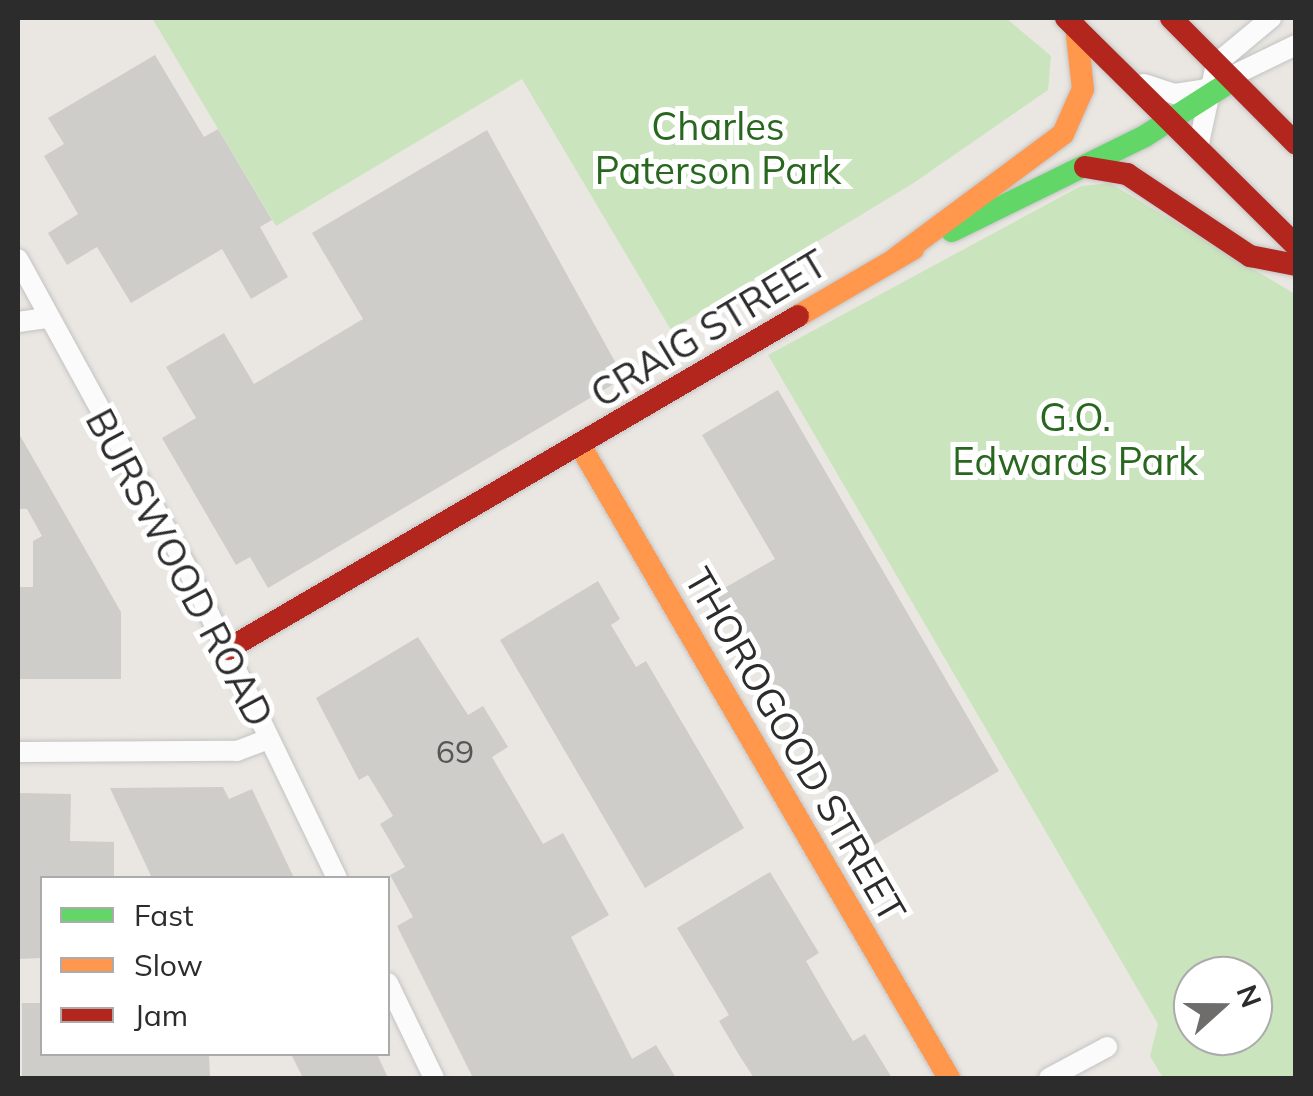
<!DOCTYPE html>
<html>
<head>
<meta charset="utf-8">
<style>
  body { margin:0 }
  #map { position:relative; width:1313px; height:1096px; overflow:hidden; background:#eae7e2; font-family:Mulish,sans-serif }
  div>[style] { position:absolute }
  .green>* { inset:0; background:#cae4bd }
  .building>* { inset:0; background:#cfcdc9 }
  .roads { filter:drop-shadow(0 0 2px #c3c3c3) drop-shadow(0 0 2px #c3c3c3) }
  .street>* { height:20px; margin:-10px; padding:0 10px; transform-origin:10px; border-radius:10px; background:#fcfbfb }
  .fast>* { height:22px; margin:-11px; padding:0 11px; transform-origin:11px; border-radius:11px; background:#63d668 }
  .slow>* { height:22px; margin:-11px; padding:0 11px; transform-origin:11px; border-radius:11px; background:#ff974d }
  .jam>* { height:22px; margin:-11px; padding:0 11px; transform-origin:11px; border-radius:11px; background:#b3261e }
  span { translate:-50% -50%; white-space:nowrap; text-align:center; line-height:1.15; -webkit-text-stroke:10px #fff; paint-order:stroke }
  .number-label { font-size:32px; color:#565655 }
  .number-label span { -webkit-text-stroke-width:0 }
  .park-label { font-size:38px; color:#28671e }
  .street-label { font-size:38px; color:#2c2c2c }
  .frame { position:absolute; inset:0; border:20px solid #2c2c2c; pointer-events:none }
  .legend { position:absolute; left:40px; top:876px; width:350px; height:180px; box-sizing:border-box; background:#fff; border:2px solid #ababab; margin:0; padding:12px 18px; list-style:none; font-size:30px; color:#2c2c2c }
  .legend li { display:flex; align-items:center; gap:20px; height:50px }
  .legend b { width:50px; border:2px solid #ababab }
  .north { position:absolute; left:1173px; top:956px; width:100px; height:100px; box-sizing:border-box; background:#fff; border:2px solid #ababab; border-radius:50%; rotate:69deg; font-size:28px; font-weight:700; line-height:40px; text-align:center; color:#2c2c2c }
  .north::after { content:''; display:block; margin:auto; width:35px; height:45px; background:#6e6d6c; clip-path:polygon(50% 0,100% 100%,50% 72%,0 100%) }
</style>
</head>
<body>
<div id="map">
  <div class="green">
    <i style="clip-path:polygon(152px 18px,1006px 18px,1051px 56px,1048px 90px,912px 184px,671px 330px,522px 79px,276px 226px)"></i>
    <i style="clip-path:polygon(evenodd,1110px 183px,1295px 294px,1295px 1078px,1163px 1078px,1150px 1056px,1158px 1024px,768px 355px,1081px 186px,1110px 183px,1193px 976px,1253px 976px,1253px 1036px,1193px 1036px,1193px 976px)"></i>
  </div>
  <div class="building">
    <i style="clip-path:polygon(155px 55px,204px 137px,218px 129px,272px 220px,260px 227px,288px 277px,251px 299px,222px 249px,131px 303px,97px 247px,67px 265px,48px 233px,78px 214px,44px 156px,64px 144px,48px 118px)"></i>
    <i style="clip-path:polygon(487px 130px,624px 378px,268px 588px,250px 557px,236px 565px,162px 438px,196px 418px,166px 367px,224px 333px,254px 384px,363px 319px,312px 233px)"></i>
    <i style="clip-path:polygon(778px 390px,999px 771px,864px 851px,714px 594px,775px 559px,702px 435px)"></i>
    <i style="clip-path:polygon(18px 432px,121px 612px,121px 679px,18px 679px,18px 587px,33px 587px,33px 541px,42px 536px,27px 509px,18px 509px)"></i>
    <i style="clip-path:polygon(598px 581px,620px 619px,611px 625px,636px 667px,646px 661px,744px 828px,645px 888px,500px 640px)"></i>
    <i style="clip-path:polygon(418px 637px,468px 715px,483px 706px,508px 747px,492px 757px,543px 844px,563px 833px,609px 915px,571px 937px,632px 1059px,656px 1045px,676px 1078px,473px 1078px,397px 926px,413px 917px,390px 875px,405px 867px,380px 824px,393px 816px,368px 775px,359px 780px,316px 698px)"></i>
    <i style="clip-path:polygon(223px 787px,229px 799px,252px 789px,294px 878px,152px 878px,110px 788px)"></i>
    <i style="clip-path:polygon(18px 793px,71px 794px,70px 841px,114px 842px,114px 878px,42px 878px,42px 958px,18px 959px)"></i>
    <i style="clip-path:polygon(770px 872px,819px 953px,806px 961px,829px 1001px,853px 1041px,865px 1034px,892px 1078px,754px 1078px,739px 1055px,719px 1021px,729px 1015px,677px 928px)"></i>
    <i style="clip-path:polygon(22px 1003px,42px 1003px,42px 1054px,209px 1054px,210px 1078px,22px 1078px)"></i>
    <i style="clip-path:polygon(291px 1054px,377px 1054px,388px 1078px,303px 1078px)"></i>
  </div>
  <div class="roads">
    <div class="street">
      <i style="left:1144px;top:84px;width:33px;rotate:18deg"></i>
      <i style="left:1175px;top:94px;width:30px;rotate:-9deg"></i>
      <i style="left:1205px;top:89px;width:101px;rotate:-25.8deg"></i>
      <i style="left:1198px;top:148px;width:86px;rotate:-77.9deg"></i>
      <i style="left:1216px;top:64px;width:72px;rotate:-39.9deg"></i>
      <i style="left:18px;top:259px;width:354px;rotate:61.3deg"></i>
      <i style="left:188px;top:570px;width:342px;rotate:64.2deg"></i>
      <i style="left:18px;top:322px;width:27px;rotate:-8deg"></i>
      <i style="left:18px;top:752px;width:219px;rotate:-0.3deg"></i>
      <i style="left:237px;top:751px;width:34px;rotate:-21deg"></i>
      <i style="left:388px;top:983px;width:106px;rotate:64.2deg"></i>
      <i style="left:1049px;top:1078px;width:66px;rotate:-28.1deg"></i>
    </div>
    <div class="fast">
      <i style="left:952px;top:231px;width:215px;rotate:-26.2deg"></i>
      <i style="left:1145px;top:136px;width:104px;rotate:-32.5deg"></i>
    </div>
    <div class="slow">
      <i style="left:896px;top:258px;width:208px;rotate:-36.6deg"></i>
      <i style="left:1063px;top:134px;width:49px;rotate:-66deg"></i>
      <i style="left:1083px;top:89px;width:62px;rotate:-96.4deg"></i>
      <i style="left:798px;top:316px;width:133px;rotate:-30.2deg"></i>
      <i style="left:581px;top:447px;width:730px;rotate:59.75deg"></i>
    </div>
    <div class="jam">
      <i style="left:1066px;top:18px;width:324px;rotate:44.7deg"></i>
      <i style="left:1171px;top:18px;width:177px;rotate:45.2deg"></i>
      <i style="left:1085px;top:167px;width:43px;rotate:9.5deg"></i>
      <i style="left:1127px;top:174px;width:148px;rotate:33.7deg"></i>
      <i style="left:1250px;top:256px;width:47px;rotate:11.1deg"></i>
      <i style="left:228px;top:649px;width:660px;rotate:-30.29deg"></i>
    </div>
  </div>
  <div class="number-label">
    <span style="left:455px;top:751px">69</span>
  </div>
  <div class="park-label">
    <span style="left:718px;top:149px">Charles<br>Paterson Park</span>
    <span style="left:1075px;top:440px">G.O.<br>Edwards Park</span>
  </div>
  <div class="street-label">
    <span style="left:709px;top:329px;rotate:-31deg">CRAIG STREET</span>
    <span style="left:179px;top:568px;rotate:62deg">BURSWOOD ROAD</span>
    <span style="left:795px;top:745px;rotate:60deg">THOROGOOD STREET</span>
  </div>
  <div class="frame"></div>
  <ul class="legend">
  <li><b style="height:12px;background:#63d668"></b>Fast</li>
  <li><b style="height:12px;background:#ff974d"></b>Slow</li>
  <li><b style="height:12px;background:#b3261e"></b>Jam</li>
  </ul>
  <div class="north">N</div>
</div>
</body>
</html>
